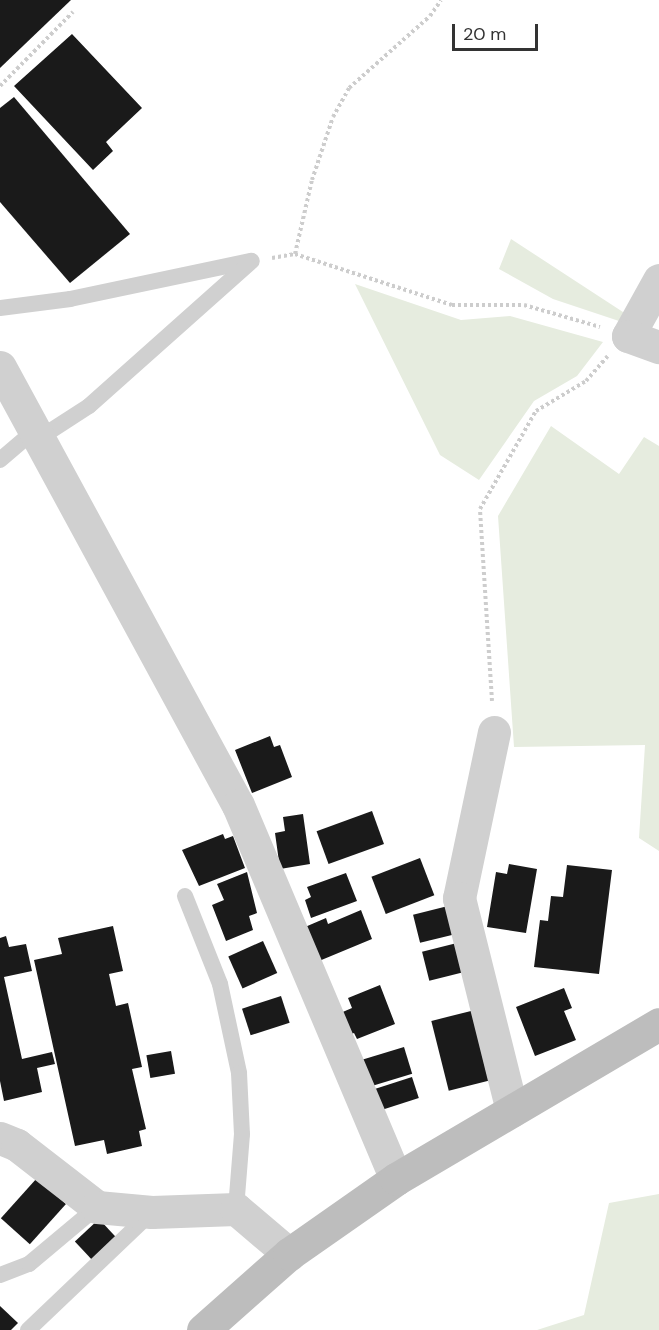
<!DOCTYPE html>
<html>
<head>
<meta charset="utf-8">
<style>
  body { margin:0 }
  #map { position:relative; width:659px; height:1330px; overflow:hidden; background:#fff; font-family:"DM Sans",sans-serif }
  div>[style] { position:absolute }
  .green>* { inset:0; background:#e6ecdf }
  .building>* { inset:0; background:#1a1a1a; transform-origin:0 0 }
  .path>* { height:4px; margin-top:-2px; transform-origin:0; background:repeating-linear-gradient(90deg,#cdcdcd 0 3px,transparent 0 6px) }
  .lane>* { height:16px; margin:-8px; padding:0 8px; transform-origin:8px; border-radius:8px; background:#d0d0d0 }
  .street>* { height:33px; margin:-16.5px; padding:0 16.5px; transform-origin:16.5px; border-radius:16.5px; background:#d0d0d0 }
  .secondary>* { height:33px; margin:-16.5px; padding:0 16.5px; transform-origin:16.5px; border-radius:16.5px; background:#bdbdbd }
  span { translate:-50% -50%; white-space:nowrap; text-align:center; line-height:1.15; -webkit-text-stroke:6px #fff; paint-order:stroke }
  .scale { position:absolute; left:452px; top:24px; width:86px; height:27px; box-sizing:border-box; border:3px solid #333; border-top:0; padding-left:8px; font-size:18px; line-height:21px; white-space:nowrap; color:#333; -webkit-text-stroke:4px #fff; paint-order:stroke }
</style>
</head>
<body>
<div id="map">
  <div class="green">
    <i style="clip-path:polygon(511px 239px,626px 314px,622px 322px,553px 299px,499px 269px)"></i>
    <i style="clip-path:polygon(355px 284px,461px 320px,510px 316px,603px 342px,577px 376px,534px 401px,479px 480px,440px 455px)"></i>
    <i style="clip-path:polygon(551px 426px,619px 474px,644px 437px,659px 446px,659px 851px,639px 838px,645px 745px,514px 747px,498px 516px)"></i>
    <i style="clip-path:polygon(659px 1194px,659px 1330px,537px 1330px,584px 1315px,609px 1203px)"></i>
  </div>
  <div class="building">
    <i style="clip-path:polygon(0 0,71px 0,0 68px)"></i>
    <i style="clip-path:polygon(72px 34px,142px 108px,106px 142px,113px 151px,93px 170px,14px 86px)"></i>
    <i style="clip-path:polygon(14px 97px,130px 234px,70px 283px,0 202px,0 108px)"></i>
    <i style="clip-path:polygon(270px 736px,274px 747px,280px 745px,292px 777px,252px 793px,235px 750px)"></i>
    <i style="left:372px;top:811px;width:35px;height:59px;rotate:70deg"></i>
    <i style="clip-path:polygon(303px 814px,310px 864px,280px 869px,275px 833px,285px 831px,283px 817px)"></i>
    <i style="clip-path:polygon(223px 834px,225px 839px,233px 836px,245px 868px,199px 886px,182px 850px)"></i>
    <i style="left:420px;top:858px;width:40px;height:52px;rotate:69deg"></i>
    <i style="clip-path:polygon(509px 864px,537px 869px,526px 933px,487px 927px,496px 872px,507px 874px)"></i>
    <i style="clip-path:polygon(567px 865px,612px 870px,599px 974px,534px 967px,540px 920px,548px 921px,551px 896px,563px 897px)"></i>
    <i style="clip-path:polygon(247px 872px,257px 913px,249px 916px,253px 930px,226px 941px,212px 905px,224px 900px,217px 884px)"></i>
    <i style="clip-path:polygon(346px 873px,357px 901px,311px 918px,305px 900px,311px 897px,307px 887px)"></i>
    <i style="left:448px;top:906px;width:29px;height:36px;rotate:76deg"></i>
    <i style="clip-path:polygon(361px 910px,372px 939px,319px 961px,305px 927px,326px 918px,328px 924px)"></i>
    <i style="clip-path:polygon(113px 926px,123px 971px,109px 974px,116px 1006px,128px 1003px,142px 1067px,132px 1069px,146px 1129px,139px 1131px,142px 1146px,107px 1154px,104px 1140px,75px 1146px,34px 960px,62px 954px,58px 938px)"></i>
    <i style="clip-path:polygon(6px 936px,9px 947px,26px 944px,32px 971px,4px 977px,22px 1059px,52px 1052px,55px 1064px,37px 1068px,42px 1092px,4px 1101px,0 1081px,0 938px)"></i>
    <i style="left:263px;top:941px;width:35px;height:38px;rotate:66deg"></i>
    <i style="left:457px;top:943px;width:30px;height:36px;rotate:76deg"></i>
    <i style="clip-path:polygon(380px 985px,395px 1024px,357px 1039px,354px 1033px,346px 1036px,338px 1014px,352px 1008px,348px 998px)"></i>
    <i style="clip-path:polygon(564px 988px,572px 1008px,564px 1011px,576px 1040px,535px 1056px,516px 1007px)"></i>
    <i style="left:281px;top:996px;width:28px;height:41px;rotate:72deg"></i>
    <i style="left:475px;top:1010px;width:72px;height:45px;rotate:76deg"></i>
    <i style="left:404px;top:1047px;width:28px;height:43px;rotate:73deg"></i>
    <i style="left:171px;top:1051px;width:23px;height:25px;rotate:80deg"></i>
    <i style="left:412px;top:1077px;width:22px;height:40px;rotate:72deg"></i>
    <i style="left:37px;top:1178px;width:39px;height:54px;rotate:42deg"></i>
    <i style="left:99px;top:1219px;width:25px;height:33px;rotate:47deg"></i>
    <i style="clip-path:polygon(0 1306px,18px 1323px,11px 1330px,0 1330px)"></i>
  </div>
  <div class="path">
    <i style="left:0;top:86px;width:104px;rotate:-45.4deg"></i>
    <i style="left:295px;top:254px;width:165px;rotate:18deg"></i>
    <i style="left:452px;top:305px;width:72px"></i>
    <i style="left:524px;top:305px;width:79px;rotate:16.1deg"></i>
    <i style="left:272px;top:258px;width:23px;rotate:-10deg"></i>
    <i style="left:295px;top:254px;width:76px;rotate:-77.1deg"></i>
    <i style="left:312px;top:180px;width:66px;rotate:-71.6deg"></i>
    <i style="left:333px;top:117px;width:33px;rotate:-61deg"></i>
    <i style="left:349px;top:88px;width:108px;rotate:-41.6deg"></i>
    <i style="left:430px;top:16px;width:19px;rotate:-55deg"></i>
    <i style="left:492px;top:701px;width:192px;rotate:-93.6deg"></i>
    <i style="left:480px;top:509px;width:113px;rotate:-60.3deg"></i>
    <i style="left:536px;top:411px;width:58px;rotate:-31deg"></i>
    <i style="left:586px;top:381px;width:33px;rotate:-49deg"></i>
  </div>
  <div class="lane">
    <i style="left:0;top:308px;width:71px;rotate:-7.3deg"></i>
    <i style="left:70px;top:299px;width:185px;rotate:-11.9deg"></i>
    <i style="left:38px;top:439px;width:61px;rotate:-32.9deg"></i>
    <i style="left:89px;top:406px;width:218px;rotate:-41.7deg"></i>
    <i style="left:0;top:460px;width:45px;rotate:-40.5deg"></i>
    <i style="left:185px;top:896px;width:95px;rotate:68.3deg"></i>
    <i style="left:220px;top:984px;width:91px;rotate:77.9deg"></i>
    <i style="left:239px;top:1073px;width:61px;rotate:87.2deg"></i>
    <i style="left:242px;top:1134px;width:75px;rotate:94.6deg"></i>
    <i style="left:0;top:1275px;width:31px;rotate:-21deg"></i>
    <i style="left:29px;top:1264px;width:89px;rotate:-40deg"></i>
    <i style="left:28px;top:1330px;width:170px;rotate:-43.6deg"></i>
  </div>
  <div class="street">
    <i style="left:659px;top:280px;width:64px;rotate:119deg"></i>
    <i style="left:628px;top:336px;width:33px;rotate:20deg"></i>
    <i style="left:0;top:367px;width:498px;rotate:61.5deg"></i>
    <i style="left:238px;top:805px;width:406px;rotate:67.1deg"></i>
    <i style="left:494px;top:732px;width:170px;rotate:101.9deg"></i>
    <i style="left:459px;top:898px;width:219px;rotate:76deg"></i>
    <i style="left:0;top:1138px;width:18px;rotate:22deg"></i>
    <i style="left:17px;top:1145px;width:101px;rotate:37.8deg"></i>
    <i style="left:97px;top:1207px;width:55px;rotate:5.2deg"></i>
    <i style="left:152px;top:1212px;width:84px;rotate:-2deg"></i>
    <i style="left:236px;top:1209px;width:70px;rotate:40.3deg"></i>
  </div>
  <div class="secondary">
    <i style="left:203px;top:1330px;width:115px;rotate:-41.5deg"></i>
    <i style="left:289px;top:1254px;width:131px;rotate:-35deg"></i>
    <i style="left:396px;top:1179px;width:305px;rotate:-30.5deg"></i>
  </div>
  <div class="scale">20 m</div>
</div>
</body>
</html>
